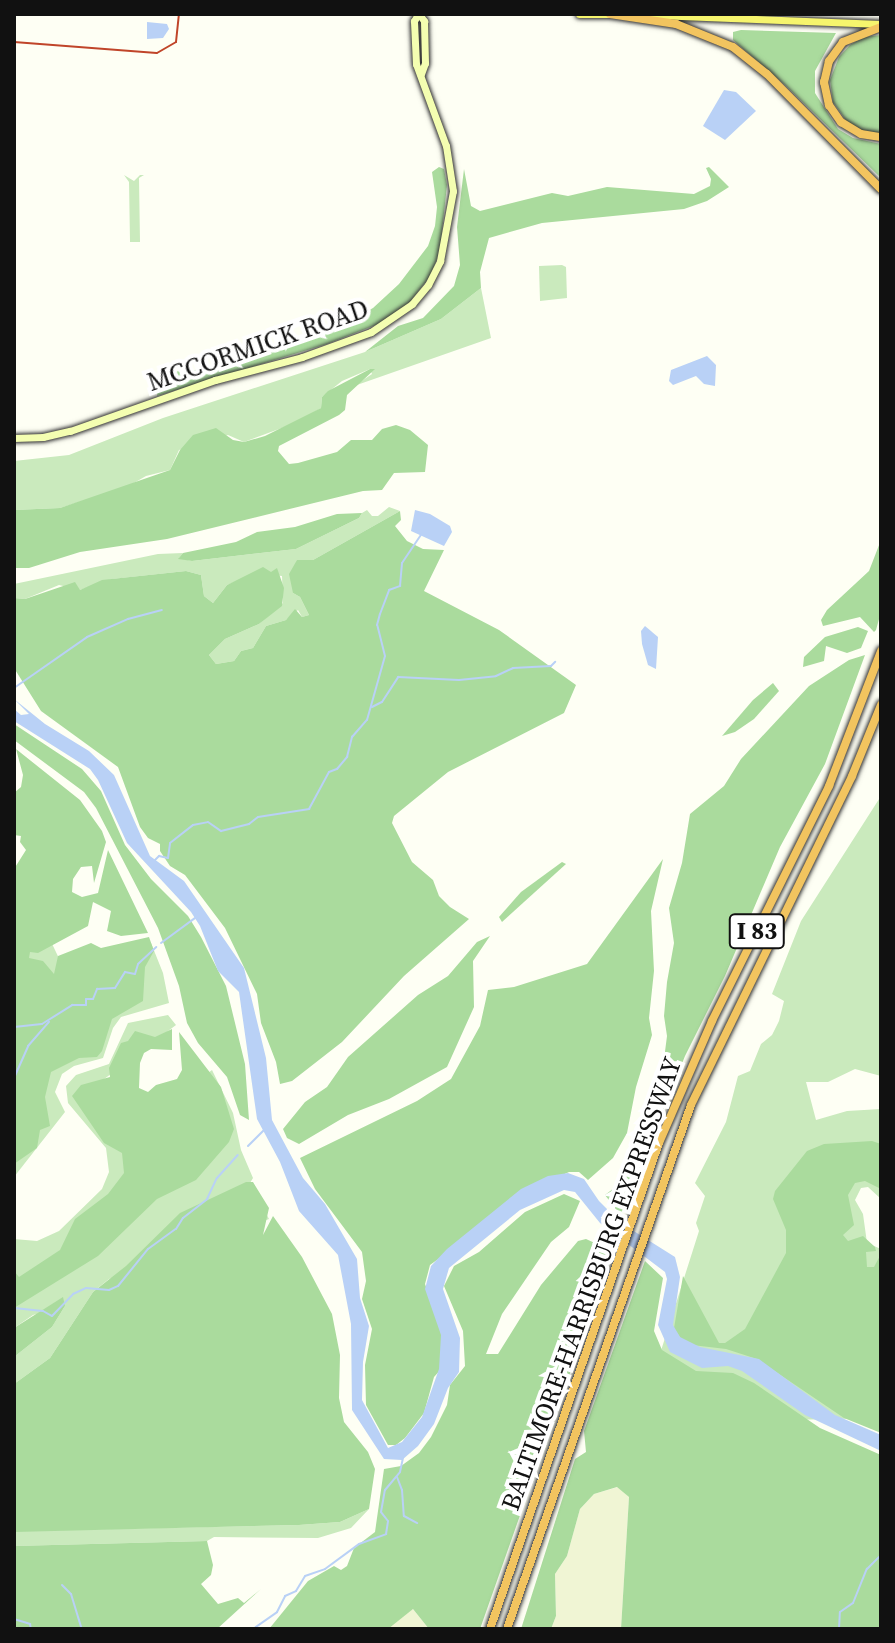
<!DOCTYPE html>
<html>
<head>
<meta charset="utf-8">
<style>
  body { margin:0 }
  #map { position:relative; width:895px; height:1643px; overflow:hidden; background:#fefff4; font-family:"Source Serif 4",serif }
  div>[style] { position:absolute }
  .farmland>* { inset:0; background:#f0f5d4 }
  .green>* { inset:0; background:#caeabd }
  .forest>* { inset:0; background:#aadb9d }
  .water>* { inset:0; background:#b9d1f6 }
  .stream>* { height:2px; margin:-1px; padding:0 1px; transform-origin:1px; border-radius:1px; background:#b9d1f6 }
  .roads { filter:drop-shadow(0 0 2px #333) drop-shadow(0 0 2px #333) }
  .secondary>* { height:7px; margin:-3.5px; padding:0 3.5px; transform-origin:3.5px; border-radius:3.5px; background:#f4feb1 }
  .primary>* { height:7px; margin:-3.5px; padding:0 3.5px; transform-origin:3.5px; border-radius:3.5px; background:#f6f56d }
  .highway>* { height:8px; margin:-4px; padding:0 4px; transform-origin:4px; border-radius:4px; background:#f2c45f }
  .tram>* { height:2px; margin:-1px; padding:0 1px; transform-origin:1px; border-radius:1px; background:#c04529 }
  span { translate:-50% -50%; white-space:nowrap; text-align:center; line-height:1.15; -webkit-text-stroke:8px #fff; paint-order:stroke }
  .shield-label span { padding:2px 6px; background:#fff; border:2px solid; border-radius:6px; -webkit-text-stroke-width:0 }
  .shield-label { font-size:24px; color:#111; font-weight:700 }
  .street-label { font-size:26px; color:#111 }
  .frame { position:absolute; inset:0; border:16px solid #111; pointer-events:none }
</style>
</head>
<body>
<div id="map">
  <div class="farmland">
    <i style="clip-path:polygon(618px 1487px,629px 1497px,621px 1629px,551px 1629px,556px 1616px,555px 1574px,567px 1556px,580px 1509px,594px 1494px)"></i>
    <i style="clip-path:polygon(413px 1609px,429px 1629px,388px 1629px,397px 1619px)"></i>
  </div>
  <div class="green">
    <i style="clip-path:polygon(124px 175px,134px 181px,140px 175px,144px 175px,139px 178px,140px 242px,130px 242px,129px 182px)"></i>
    <i style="clip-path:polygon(562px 265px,566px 267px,567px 298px,540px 301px,539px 266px)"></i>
    <i style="clip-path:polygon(481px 288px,491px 338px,354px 386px,372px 374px,370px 369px,342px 381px,322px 397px,321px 408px,298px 422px,244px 442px,228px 435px,179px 450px,170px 470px,146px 476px,127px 487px,60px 508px,14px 510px,14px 461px,69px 455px,163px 418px,365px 352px,441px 319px)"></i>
    <i style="clip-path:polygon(389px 507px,400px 511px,313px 560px,297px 560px,293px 593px,300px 597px,309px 615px,302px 617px,298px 610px,286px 620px,266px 626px,253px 648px,241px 651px,234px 661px,216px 664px,209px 655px,225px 639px,259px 624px,283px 603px,282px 576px,256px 573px,227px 585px,213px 603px,204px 596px,201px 575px,186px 571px,112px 579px,80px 590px,59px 585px,25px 599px,14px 598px,14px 584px,158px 554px,183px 553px,179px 558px,192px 561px,296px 549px,359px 518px,362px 513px,367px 510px,372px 516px,378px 516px)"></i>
    <i style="clip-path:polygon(881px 796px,881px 1076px,855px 1069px,828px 1082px,806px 1082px,816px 1120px,847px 1111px,881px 1109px,881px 1199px,868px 1187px,861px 1188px,855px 1200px,863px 1214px,867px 1243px,881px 1249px,881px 1418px,638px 1423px,699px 1231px,696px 1223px,705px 1196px,695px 1183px,726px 1122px,738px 1076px,750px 1071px,761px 1044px,772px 1035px,779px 1021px,784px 1001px,772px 994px,801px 921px)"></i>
    <i style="clip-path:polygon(15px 866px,65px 971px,151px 943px,163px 973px,169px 1003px,121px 1017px,113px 1028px,103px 1058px,74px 1066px,62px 1074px,55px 1092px,65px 1112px,14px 1177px)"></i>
    <i style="clip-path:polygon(168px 1015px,176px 1025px,79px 1098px,114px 1144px,212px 1070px,233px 1113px,241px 1150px,253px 1178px,250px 1183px,269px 1219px,109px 1279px,93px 1292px,50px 1358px,14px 1384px,14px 1357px,52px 1327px,65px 1306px,33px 1315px,14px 1328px,14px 1239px,37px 1241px,59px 1231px,102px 1189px,109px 1172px,106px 1148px,68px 1103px,66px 1086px,76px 1075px,109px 1064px,128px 1023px)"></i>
    <i style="clip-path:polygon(369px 1509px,351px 1528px,318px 1538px,214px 1537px,207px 1541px,14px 1546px,14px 1532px,17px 1531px,299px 1525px,340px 1522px)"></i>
  </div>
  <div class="forest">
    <i style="clip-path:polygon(741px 30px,836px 33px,815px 71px,815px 93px,838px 129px,853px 138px,881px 144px,881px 178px,784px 84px,733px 40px,733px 32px)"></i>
    <i style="clip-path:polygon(881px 35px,881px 134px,857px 130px,848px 123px,833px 102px,830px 80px,839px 57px,850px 45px,864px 37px)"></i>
    <i style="clip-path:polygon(439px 167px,444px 169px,447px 185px,440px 250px,431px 275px,410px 302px,386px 321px,327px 344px,157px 396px,159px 373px,206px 369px,342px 325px,373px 308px,399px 284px,428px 246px,435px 226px,437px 207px,432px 172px)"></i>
    <i style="clip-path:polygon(709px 167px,729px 187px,707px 201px,684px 209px,542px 223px,489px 238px,480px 272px,481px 288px,441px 319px,365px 352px,398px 326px,423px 318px,454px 286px,460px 265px,457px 227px,464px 169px,471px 206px,480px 211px,552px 193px,568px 196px,607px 187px,694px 194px,710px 186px,711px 179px,706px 168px)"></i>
    <i style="clip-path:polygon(370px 369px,375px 369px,347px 395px,345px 410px,339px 415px,279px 446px,278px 451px,289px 464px,298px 463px,337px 452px,351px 440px,372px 440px,382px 429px,396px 425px,410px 430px,428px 445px,425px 472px,394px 473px,382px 490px,363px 491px,167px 539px,80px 552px,29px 568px,14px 568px,14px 510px,60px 508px,170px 470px,180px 450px,193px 435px,216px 428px,233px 440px,244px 442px,265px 436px,321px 408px,322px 397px,328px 391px)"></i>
    <i style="clip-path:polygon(400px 511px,401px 520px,395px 526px,407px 541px,423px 549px,444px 550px,424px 591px,499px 630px,576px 685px,564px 713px,448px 772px,394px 816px,392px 823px,412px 862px,433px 880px,439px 896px,450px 907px,469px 919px,404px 976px,342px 1042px,292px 1081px,280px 1084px,276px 1062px,261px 1023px,257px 994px,225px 928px,185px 875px,170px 866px,160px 851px,160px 844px,148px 838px,140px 827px,118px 767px,41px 711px,14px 668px,14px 598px,25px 599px,75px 582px,80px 590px,102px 580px,186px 571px,201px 575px,204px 596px,213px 603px,227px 585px,263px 567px,271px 572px,277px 568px,284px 588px,282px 606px,259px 624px,225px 639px,209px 655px,216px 664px,234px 661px,241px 651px,253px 648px,266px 626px,286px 620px,295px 609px,302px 617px,309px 615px,300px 597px,293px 593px,289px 574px,297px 560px,313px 560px)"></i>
    <i style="clip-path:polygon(362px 513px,359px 518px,296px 549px,192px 561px,178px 559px,183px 553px,236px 542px,257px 532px,295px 527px,337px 514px)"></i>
    <i style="clip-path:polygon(881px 540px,881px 612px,876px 630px,874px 632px,860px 617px,823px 626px,821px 620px,827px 610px,869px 571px)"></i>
    <i style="clip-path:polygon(858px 627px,868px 631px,861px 648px,847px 653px,826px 646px,824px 661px,803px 667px,804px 657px,825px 637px)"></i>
    <i style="clip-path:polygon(865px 655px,825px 764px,780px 847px,725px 976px,685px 1056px,621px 1216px,605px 1195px,618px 1185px,638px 1155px,650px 1103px,663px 1067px,667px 1036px,664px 1016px,667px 982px,674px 943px,669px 908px,682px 863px,690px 814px,724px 786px,741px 759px,809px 686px,849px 660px)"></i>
    <i style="clip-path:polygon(773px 683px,779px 691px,754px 719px,735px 732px,722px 736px,753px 700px)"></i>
    <i style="clip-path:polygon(14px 724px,82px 769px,101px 791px,125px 845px,151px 879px,188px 916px,201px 937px,226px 986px,245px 1064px,249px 1120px,240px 1115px,227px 1077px,198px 1043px,187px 1023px,179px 986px,158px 928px,96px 808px,84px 792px,14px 740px)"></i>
    <i style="clip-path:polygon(16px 749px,80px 800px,102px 831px,106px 842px,94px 883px,92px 866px,81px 867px,73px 879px,72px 892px,82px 897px,98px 893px,108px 850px,148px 933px,121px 936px,107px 931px,111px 911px,93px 902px,88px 926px,38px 953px,30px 952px,29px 958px,43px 961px,54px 974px,58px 956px,91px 943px,101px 948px,149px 937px,154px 951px,145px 967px,143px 1001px,112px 1019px,102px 1051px,97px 1057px,79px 1058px,51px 1072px,45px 1097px,50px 1126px,40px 1130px,37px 1148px,14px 1164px,14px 869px,26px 850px,20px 842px,21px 836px,14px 835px,14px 793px,21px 787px,23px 775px)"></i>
    <i style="clip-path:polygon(663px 859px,651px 911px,654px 971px,649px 1018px,652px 1035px,636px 1087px,627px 1133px,613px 1158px,588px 1180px,579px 1172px,569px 1172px,537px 1187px,430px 1265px,425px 1284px,443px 1336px,443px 1367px,434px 1377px,424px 1413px,405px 1438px,396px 1445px,388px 1445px,366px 1405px,365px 1365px,372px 1329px,362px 1299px,366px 1281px,362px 1252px,315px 1189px,300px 1158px,417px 1101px,451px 1079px,480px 1026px,488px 990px,514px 987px,587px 964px)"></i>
    <i style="clip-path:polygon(562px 862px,566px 864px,502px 922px,499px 917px,521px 892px)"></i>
    <i style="clip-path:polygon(490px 936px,473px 961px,474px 1007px,447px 1067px,389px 1099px,348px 1115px,299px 1144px,287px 1138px,283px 1129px,305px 1102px,327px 1087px,348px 1057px,418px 995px,448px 976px,477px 942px)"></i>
    <i style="clip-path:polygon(172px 1029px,172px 1050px,151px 1049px,144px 1053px,140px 1063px,139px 1088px,148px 1092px,156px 1085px,177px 1079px,182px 1070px,179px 1032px,221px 1087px,234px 1129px,229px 1142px,196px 1180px,157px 1199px,98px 1256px,14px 1308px,14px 1271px,19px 1277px,60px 1250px,75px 1219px,108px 1194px,124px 1173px,122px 1153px,104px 1143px,72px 1096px,81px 1085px,110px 1077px,109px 1068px,121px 1043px,128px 1041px,135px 1031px,155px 1037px)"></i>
    <i style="clip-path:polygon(872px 1141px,881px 1144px,881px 1189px,865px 1181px,855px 1183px,848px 1195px,854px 1225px,843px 1235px,848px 1241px,863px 1236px,875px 1247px,876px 1251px,866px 1252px,867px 1267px,874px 1267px,881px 1254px,881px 1433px,844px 1418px,757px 1359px,726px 1349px,692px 1345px,682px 1340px,674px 1328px,683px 1276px,719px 1343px,725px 1343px,745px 1329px,786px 1253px,786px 1230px,773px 1199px,775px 1191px,807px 1151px,824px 1144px)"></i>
    <i style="clip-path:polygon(246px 1182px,253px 1182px,269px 1208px,263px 1235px,273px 1216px,302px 1257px,332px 1314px,340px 1355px,339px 1398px,344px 1422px,368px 1452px,375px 1469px,369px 1509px,340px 1522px,299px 1525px,14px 1532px,14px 1384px,50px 1358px,93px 1292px,126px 1266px,180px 1213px)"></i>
    <i style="clip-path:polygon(564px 1194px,580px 1201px,569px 1227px,551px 1242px,502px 1314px,486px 1354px,498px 1354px,541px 1285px,578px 1241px,586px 1239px,608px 1249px,604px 1278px,587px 1314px,575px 1359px,480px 1629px,429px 1629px,413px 1609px,388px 1629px,269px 1629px,308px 1581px,334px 1566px,341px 1570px,347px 1566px,354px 1548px,375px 1532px,384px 1469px,401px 1466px,419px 1453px,431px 1437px,447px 1405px,450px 1385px,465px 1366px,463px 1331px,444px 1286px,454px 1266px,479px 1252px,525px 1212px)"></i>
    <i style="clip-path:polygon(645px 1261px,663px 1278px,654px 1331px,662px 1350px,696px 1371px,733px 1373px,754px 1383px,820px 1428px,881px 1455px,881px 1629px,621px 1629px,629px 1497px,617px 1487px,594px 1494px,580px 1509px,567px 1556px,555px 1574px,556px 1616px,551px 1629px,521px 1629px,575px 1459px,586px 1452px,584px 1431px)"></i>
    <i style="clip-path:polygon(63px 1297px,65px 1306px,52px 1327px,14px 1357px,14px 1328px)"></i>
    <i style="clip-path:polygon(207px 1541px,213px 1565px,211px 1575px,201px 1584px,218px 1604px,238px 1598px,244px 1603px,261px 1589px,217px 1629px,14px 1629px,14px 1546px)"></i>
  </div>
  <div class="water">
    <i style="clip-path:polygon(147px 22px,167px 24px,169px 29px,163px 38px,147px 39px)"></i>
    <i style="clip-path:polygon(724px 90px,736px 92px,756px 111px,725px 140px,703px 126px)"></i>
    <i style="clip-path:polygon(707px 356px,716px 365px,715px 386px,704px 384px,696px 376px,673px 385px,669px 381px,671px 370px)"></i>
    <i style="clip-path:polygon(415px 510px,430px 514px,450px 526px,452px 532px,444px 546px,411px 531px)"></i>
    <i style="clip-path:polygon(645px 626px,658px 637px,656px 669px,648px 665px,642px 644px,641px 631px)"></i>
    <i style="clip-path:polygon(14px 699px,45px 724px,89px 751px,114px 775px,150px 856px,184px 881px,244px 968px,266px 1058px,272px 1120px,303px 1178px,325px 1204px,357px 1259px,360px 1298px,369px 1326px,363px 1362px,362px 1400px,388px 1448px,402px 1442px,422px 1417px,439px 1369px,441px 1335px,425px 1289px,431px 1266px,447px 1249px,521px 1189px,548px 1176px,568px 1173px,584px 1179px,599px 1201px,621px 1223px,675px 1257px,680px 1277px,673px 1325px,680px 1337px,700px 1347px,759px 1359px,835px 1415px,881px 1435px,881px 1451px,805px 1415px,742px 1371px,728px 1366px,702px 1368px,670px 1352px,658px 1325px,667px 1279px,665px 1272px,600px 1223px,575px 1192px,564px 1190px,520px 1210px,449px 1268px,443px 1289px,460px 1338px,459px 1372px,448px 1388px,434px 1424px,418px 1446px,402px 1460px,384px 1459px,352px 1410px,351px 1324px,338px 1255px,299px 1211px,280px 1162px,257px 1119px,239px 992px,218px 971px,200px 926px,191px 912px,127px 843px,98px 780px,90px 769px,14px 721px,14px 709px,21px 715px,29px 714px)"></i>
  </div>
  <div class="stream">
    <i style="left:14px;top:688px;width:89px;rotate:-34.9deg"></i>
    <i style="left:87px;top:637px;width:45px;rotate:-23.7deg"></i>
    <i style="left:128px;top:619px;width:35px;rotate:-15deg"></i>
    <i style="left:372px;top:707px;width:11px;rotate:-27deg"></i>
    <i style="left:382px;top:702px;width:30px;rotate:-57deg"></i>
    <i style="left:398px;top:677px;width:61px;rotate:2.8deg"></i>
    <i style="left:459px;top:680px;width:37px;rotate:-6deg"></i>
    <i style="left:496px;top:676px;width:19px;rotate:-25deg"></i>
    <i style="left:513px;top:668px;width:38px;rotate:-3deg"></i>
    <i style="left:551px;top:666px;width:6px;rotate:-45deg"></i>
    <i style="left:155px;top:860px;width:6px;rotate:-45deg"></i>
    <i style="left:159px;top:856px;width:9px;rotate:13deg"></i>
    <i style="left:168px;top:858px;width:15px;rotate:-82deg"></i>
    <i style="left:170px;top:843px;width:29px;rotate:-38deg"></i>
    <i style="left:193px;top:825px;width:15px;rotate:-11deg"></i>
    <i style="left:208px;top:822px;width:16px;rotate:35deg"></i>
    <i style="left:221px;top:831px;width:29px;rotate:-14deg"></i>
    <i style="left:249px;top:824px;width:11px;rotate:-38deg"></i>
    <i style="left:258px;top:817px;width:52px;rotate:-8.9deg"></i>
    <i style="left:309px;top:809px;width:42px;rotate:-61.6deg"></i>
    <i style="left:329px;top:772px;width:9px;rotate:-21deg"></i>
    <i style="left:337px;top:769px;width:16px;rotate:-50deg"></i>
    <i style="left:347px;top:757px;width:21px;rotate:-76deg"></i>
    <i style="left:352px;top:737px;width:23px;rotate:-49deg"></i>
    <i style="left:367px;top:720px;width:66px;rotate:-74.3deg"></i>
    <i style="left:385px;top:656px;width:32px;rotate:-104deg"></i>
    <i style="left:377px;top:625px;width:11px;rotate:-75deg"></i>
    <i style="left:380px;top:614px;width:26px;rotate:-69deg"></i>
    <i style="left:389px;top:590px;width:12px;rotate:-20deg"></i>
    <i style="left:400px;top:586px;width:23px;rotate:-85deg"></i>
    <i style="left:402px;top:563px;width:34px;rotate:-56deg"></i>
    <i style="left:161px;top:943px;width:42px;rotate:-36.3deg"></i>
    <i style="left:14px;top:1027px;width:28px;rotate:-6deg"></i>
    <i style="left:42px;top:1024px;width:36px;rotate:-32deg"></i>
    <i style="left:72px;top:1005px;width:14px"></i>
    <i style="left:86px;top:1005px;width:6px;rotate:-90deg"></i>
    <i style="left:86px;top:999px;width:7px"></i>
    <i style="left:93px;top:999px;width:11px;rotate:-68deg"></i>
    <i style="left:97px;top:989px;width:18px;rotate:-3deg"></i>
    <i style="left:115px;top:988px;width:19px;rotate:-58deg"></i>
    <i style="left:125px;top:972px;width:10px;rotate:11deg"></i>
    <i style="left:135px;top:974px;width:10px;rotate:-73deg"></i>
    <i style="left:138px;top:964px;width:25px;rotate:-43deg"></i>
    <i style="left:14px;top:1078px;width:35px;rotate:-66deg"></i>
    <i style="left:28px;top:1046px;width:32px;rotate:-49deg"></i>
    <i style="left:248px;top:1146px;width:23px;rotate:-45deg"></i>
    <i style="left:14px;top:1308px;width:29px;rotate:6deg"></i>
    <i style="left:43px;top:1311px;width:10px;rotate:29deg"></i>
    <i style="left:52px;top:1316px;width:30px;rotate:-46deg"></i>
    <i style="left:73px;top:1294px;width:14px;rotate:-25deg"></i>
    <i style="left:86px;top:1288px;width:23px;rotate:5deg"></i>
    <i style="left:109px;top:1290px;width:10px;rotate:-24deg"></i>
    <i style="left:118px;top:1286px;width:48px;rotate:-51deg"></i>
    <i style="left:148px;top:1249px;width:34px;rotate:-36deg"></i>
    <i style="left:176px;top:1229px;width:13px;rotate:-58deg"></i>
    <i style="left:183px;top:1218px;width:31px;rotate:-38deg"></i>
    <i style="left:207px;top:1199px;width:23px;rotate:-65deg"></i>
    <i style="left:217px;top:1178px;width:31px;rotate:-48deg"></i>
    <i style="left:397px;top:1477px;width:14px;rotate:69deg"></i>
    <i style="left:402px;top:1490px;width:26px;rotate:86deg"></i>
    <i style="left:404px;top:1516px;width:15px;rotate:28deg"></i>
    <i style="left:62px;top:1585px;width:13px;rotate:45deg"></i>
    <i style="left:71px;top:1594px;width:37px;rotate:73deg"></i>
    <i style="left:14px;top:1619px;width:17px;rotate:17deg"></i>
    <i style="left:30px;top:1624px;width:5px;rotate:79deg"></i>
    <i style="left:253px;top:1629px;width:29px;rotate:-35deg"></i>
    <i style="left:277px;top:1612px;width:18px;rotate:-63deg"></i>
    <i style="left:285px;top:1596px;width:12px;rotate:-24deg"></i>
    <i style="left:296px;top:1591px;width:17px;rotate:-59deg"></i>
    <i style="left:305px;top:1576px;width:21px;rotate:-19deg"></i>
    <i style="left:325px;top:1569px;width:42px;rotate:-36.3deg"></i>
    <i style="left:359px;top:1544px;width:29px;rotate:-20deg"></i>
    <i style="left:386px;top:1534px;width:13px;rotate:-81deg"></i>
    <i style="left:388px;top:1521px;width:11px;rotate:-128deg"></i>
    <i style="left:381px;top:1512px;width:22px;rotate:-80deg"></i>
    <i style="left:385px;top:1490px;width:23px;rotate:-50deg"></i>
    <i style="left:400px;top:1472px;width:14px;rotate:-78deg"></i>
    <i style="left:839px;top:1629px;width:17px;rotate:-87deg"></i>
    <i style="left:840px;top:1612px;width:16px;rotate:-35deg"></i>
    <i style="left:853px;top:1603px;width:37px;rotate:-68deg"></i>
    <i style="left:867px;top:1569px;width:20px;rotate:-45deg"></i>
  </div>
  <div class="roads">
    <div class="secondary">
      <i style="left:419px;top:14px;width:9px;rotate:54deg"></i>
      <i style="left:424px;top:21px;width:42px;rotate:88.6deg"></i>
      <i style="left:425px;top:63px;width:12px;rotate:110deg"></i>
      <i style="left:14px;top:438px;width:29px;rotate:-2deg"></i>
      <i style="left:43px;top:437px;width:28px;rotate:-13deg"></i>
      <i style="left:70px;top:431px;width:154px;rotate:-19.4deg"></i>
      <i style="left:215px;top:380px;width:90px;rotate:-14.8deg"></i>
      <i style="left:302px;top:357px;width:73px;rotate:-19.9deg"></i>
      <i style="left:371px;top:332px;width:50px;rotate:-34.3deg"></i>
      <i style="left:412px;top:304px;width:25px;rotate:-50deg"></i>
      <i style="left:428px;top:285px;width:27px;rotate:-63deg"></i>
      <i style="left:440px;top:261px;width:71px;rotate:-79.5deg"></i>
      <i style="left:453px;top:191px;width:46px;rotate:-98.8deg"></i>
      <i style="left:446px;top:146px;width:87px;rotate:-110.1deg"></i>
      <i style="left:416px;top:64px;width:43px;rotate:-92.7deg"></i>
      <i style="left:414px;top:21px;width:8px;rotate:-60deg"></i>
    </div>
    <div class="primary">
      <i style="left:579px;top:14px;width:36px"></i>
      <i style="left:631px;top:14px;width:250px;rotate:2.3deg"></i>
    </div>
    <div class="highway">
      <i style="left:610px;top:14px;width:67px;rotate:8.6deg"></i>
      <i style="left:676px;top:24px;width:61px;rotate:22deg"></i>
      <i style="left:733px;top:47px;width:43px;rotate:38.5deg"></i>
      <i style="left:767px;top:74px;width:162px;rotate:45.3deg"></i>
      <i style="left:881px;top:27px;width:41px;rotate:158.5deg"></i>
      <i style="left:843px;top:42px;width:24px;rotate:126deg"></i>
      <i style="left:829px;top:61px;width:22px;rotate:103deg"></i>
      <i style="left:824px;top:82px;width:24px;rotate:78deg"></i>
      <i style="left:829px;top:105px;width:21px;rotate:55deg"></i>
      <i style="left:841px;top:122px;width:23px;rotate:31deg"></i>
      <i style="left:861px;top:134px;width:20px;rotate:9deg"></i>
      <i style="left:490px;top:1629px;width:515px;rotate:-70.83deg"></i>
      <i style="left:659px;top:1143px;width:133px;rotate:-66.5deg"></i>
      <i style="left:712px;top:1021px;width:263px;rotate:-63.5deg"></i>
      <i style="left:829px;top:786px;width:145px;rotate:-68.9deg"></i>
      <i style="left:507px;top:1629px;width:555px;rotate:-70.65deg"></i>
      <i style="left:691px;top:1105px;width:366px;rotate:-63.9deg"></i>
      <i style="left:852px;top:776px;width:77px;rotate:-67.8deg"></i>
    </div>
  </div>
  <div class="tram">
    <i style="left:14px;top:42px;width:143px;rotate:4.4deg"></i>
    <i style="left:157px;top:53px;width:22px;rotate:-30deg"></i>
    <i style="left:176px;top:42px;width:28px;rotate:-84deg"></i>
  </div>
  <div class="shield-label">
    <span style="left:757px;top:931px">I 83</span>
  </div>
  <div class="street-label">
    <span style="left:258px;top:346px;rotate:-19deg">MCCORMICK ROAD</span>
    <span style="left:592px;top:1284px;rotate:-70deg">BALTIMORE-HARRISBURG EXPRESSWAY</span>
  </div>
  <div class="frame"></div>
</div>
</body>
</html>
